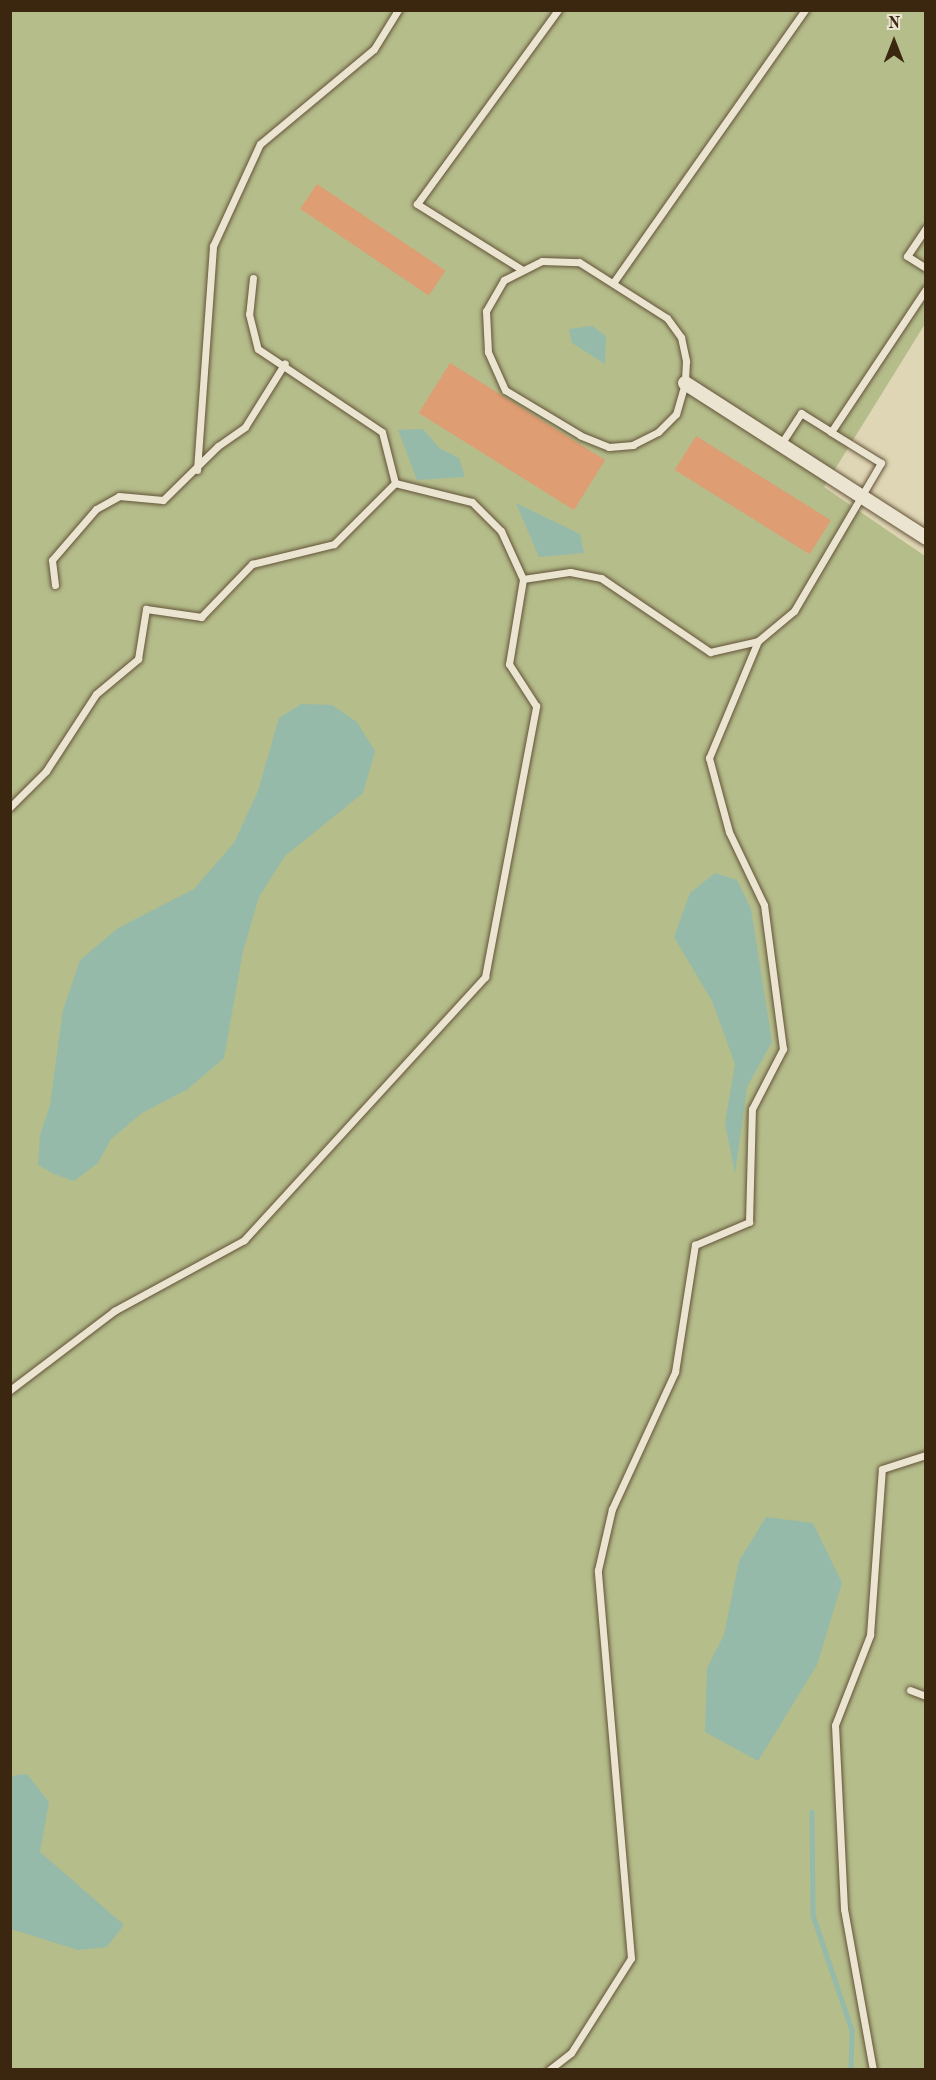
<!DOCTYPE html>
<html>
<head>
<meta charset="utf-8">
<style>
  body { margin:0 }
  #map { position:relative; width:936px; height:2080px; overflow:hidden; background:#dfd6b6; font-family:"Old Standard TT",serif }
  div>[style] { position:absolute }
  .green>* { inset:0; background:#b5bd8b }
  .water>* { inset:0; background:#95baa9 }
  .stream>* { height:4.5px; margin:-2.25px; padding:0 2.25px; transform-origin:2.25px; border-radius:2.25px; background:#95baa9 }
  .building>* { inset:0; background:#de9d72; transform-origin:0 0 }
  .roads { filter:drop-shadow(0 0 2px #645339) drop-shadow(0 0 2px #645339) }
  .service>* { height:7px; margin:-3.5px; padding:0 3.5px; transform-origin:3.5px; border-radius:3.5px; background:#eae4d0 }
  .minor>* { height:14px; margin:-7px; padding:0 7px; transform-origin:7px; border-radius:7px; background:#eae4d0 }
  span { translate:-50% -50%; white-space:nowrap; text-align:center; line-height:1.15; -webkit-text-stroke:6px #eae4d0; paint-order:stroke }
  .frame { position:absolute; inset:0; border:12px solid #3b270f; pointer-events:none }
  .north { position:absolute; left:864px; top:12px; width:60px; height:60px; -webkit-text-stroke:4px #eae4d0; paint-order:stroke; rotate:0deg; font-size:16px; font-weight:700; line-height:24px; text-align:center; color:#3b270f }
  .north::after { content:''; display:block; margin:auto; width:21px; height:27px; background:#3b270f; clip-path:polygon(50% 0,100% 100%,50% 72%,0 100%) }
</style>
</head>
<body>
<div id="map">
  <div class="green">
    <i style="clip-path:polygon(11px 11px,925px 11px,925px 324px,824px 487px,925px 556px,925px 2069px,11px 2070px)"></i>
  </div>
  <div class="water">
    <i style="clip-path:polygon(592px 326px,606px 336px,605px 364px,572px 343px,569px 329px)"></i>
    <i style="clip-path:polygon(423px 429px,439px 448px,459px 458px,465px 477px,417px 480px,398px 430px)"></i>
    <i style="clip-path:polygon(516px 503px,580px 534px,584px 553px,539px 557px)"></i>
    <i style="clip-path:polygon(301px 704px,332px 705px,357px 722px,375px 751px,363px 793px,285px 856px,259px 897px,243px 951px,224px 1058px,188px 1089px,142px 1113px,111px 1139px,98px 1163px,74px 1181px,54px 1174px,38px 1165px,40px 1135px,50px 1105px,63px 1010px,80px 960px,118px 928px,194px 889px,234px 843px,258px 791px,279px 718px)"></i>
    <i style="clip-path:polygon(715px 873px,737px 880px,751px 909px,772px 1042px,747px 1087px,735px 1174px,725px 1123px,735px 1064px,712px 1001px,674px 937px,690px 893px)"></i>
    <i style="clip-path:polygon(766px 1517px,813px 1523px,842px 1583px,817px 1665px,758px 1761px,705px 1732px,707px 1668px,724px 1635px,739px 1561px)"></i>
    <i style="clip-path:polygon(27px 1774px,49px 1802px,40px 1852px,124px 1925px,107px 1947px,78px 1950px,11px 1929px,11px 1776px)"></i>
  </div>
  <div class="stream">
    <i style="left:812px;top:1812px;width:103px;rotate:89.4deg"></i>
    <i style="left:813px;top:1915px;width:121px;rotate:71.3deg"></i>
    <i style="left:852px;top:2030px;width:40px;rotate:91.4deg"></i>
  </div>
  <div class="building">
    <i style="left:317px;top:184px;width:155px;height:30px;rotate:34deg"></i>
    <i style="left:450px;top:363px;width:183px;height:59px;rotate:32deg"></i>
    <i style="left:696px;top:436px;width:159px;height:40px;rotate:32deg"></i>
  </div>
  <div class="roads">
    <div class="service">
      <i style="left:926px;top:228px;width:34px;rotate:124deg"></i>
      <i style="left:907px;top:256px;width:22px;rotate:32deg"></i>
      <i style="left:542px;top:261px;width:37px;rotate:2deg"></i>
      <i style="left:579px;top:262px;width:104px;rotate:32.5deg"></i>
      <i style="left:667px;top:318px;width:24px;rotate:54deg"></i>
      <i style="left:681px;top:337px;width:25px;rotate:78deg"></i>
      <i style="left:686px;top:361px;width:22px;rotate:93deg"></i>
      <i style="left:685px;top:383px;width:32px;rotate:106deg"></i>
      <i style="left:676px;top:414px;width:25px;rotate:135deg"></i>
      <i style="left:658px;top:432px;width:28px;rotate:153deg"></i>
      <i style="left:633px;top:445px;width:24px;rotate:175deg"></i>
      <i style="left:609px;top:447px;width:31px;rotate:-158deg"></i>
      <i style="left:580px;top:435px;width:87px;rotate:-149deg"></i>
      <i style="left:505px;top:390px;width:42px;rotate:-114.1deg"></i>
      <i style="left:488px;top:352px;width:41px;rotate:-92.8deg"></i>
      <i style="left:486px;top:311px;width:36px;rotate:-60deg"></i>
      <i style="left:504px;top:280px;width:42px;rotate:-26.6deg"></i>
      <i style="left:521px;top:269px;width:123px;rotate:-148deg"></i>
      <i style="left:417px;top:204px;width:240px;rotate:-54deg"></i>
      <i style="left:253px;top:278px;width:36px;rotate:96deg"></i>
      <i style="left:249px;top:314px;width:36px;rotate:76deg"></i>
      <i style="left:258px;top:349px;width:149px;rotate:33.8deg"></i>
      <i style="left:382px;top:432px;width:53px;rotate:75.7deg"></i>
      <i style="left:395px;top:483px;width:79px;rotate:13.9deg"></i>
      <i style="left:472px;top:502px;width:41px;rotate:45deg"></i>
      <i style="left:501px;top:531px;width:53px;rotate:65.4deg"></i>
      <i style="left:523px;top:579px;width:48px;rotate:-8.5deg"></i>
      <i style="left:570px;top:572px;width:32px;rotate:11deg"></i>
      <i style="left:601px;top:578px;width:132px;rotate:34.2deg"></i>
      <i style="left:710px;top:652px;width:49px;rotate:-12.9deg"></i>
      <i style="left:758px;top:641px;width:47px;rotate:-39.8deg"></i>
      <i style="left:794px;top:611px;width:172px;rotate:-59.6deg"></i>
      <i style="left:881px;top:463px;width:59px;rotate:-148.2deg"></i>
      <i style="left:613px;top:283px;width:334px;rotate:-54.9deg"></i>
      <i style="left:781px;top:444px;width:37px;rotate:-57deg"></i>
      <i style="left:801px;top:413px;width:36px;rotate:32deg"></i>
      <i style="left:831px;top:432px;width:172px;rotate:-56.4deg"></i>
      <i style="left:197px;top:470px;width:225px;rotate:-85.9deg"></i>
      <i style="left:213px;top:246px;width:112px;rotate:-65.3deg"></i>
      <i style="left:260px;top:144px;width:148px;rotate:-39.8deg"></i>
      <i style="left:374px;top:49px;width:46px;rotate:-58.4deg"></i>
      <i style="left:55px;top:585px;width:25px;rotate:-97deg"></i>
      <i style="left:52px;top:560px;width:67px;rotate:-49.2deg"></i>
      <i style="left:96px;top:509px;width:26px;rotate:-29deg"></i>
      <i style="left:119px;top:496px;width:44px;rotate:5.2deg"></i>
      <i style="left:163px;top:500px;width:77px;rotate:-44.5deg"></i>
      <i style="left:218px;top:446px;width:33px;rotate:-35deg"></i>
      <i style="left:245px;top:427px;width:75px;rotate:-58deg"></i>
      <i style="left:10px;top:807px;width:51px;rotate:-45deg"></i>
      <i style="left:46px;top:771px;width:92px;rotate:-57deg"></i>
      <i style="left:96px;top:694px;width:55px;rotate:-39.8deg"></i>
      <i style="left:138px;top:659px;width:51px;rotate:-80.9deg"></i>
      <i style="left:146px;top:609px;width:56px;rotate:8.3deg"></i>
      <i style="left:201px;top:617px;width:74px;rotate:-46.1deg"></i>
      <i style="left:252px;top:564px;width:84px;rotate:-13.7deg"></i>
      <i style="left:334px;top:544px;width:86px;rotate:-45deg"></i>
      <i style="left:10px;top:1390px;width:131px;rotate:-37.2deg"></i>
      <i style="left:114px;top:1311px;width:148px;rotate:-28.6deg"></i>
      <i style="left:244px;top:1240px;width:357px;rotate:-47.5deg"></i>
      <i style="left:485px;top:977px;width:276px;rotate:-79.3deg"></i>
      <i style="left:536px;top:706px;width:50px;rotate:-122.7deg"></i>
      <i style="left:509px;top:664px;width:86px;rotate:-80.6deg"></i>
      <i style="left:910px;top:1690px;width:17px;rotate:21deg"></i>
      <i style="left:549px;top:2070px;width:28px;rotate:-38deg"></i>
      <i style="left:571px;top:2053px;width:112px;rotate:-57.7deg"></i>
      <i style="left:631px;top:1958px;width:389px;rotate:-94.9deg"></i>
      <i style="left:598px;top:1570px;width:63px;rotate:-77.1deg"></i>
      <i style="left:612px;top:1509px;width:151px;rotate:-65.3deg"></i>
      <i style="left:675px;top:1372px;width:129px;rotate:-81.1deg"></i>
      <i style="left:695px;top:1245px;width:59px;rotate:-23.1deg"></i>
      <i style="left:749px;top:1222px;width:113px;rotate:-88.5deg"></i>
      <i style="left:752px;top:1109px;width:68px;rotate:-62.7deg"></i>
      <i style="left:783px;top:1049px;width:145px;rotate:-97.5deg"></i>
      <i style="left:764px;top:905px;width:81px;rotate:-115.6deg"></i>
      <i style="left:729px;top:832px;width:77px;rotate:-105.1deg"></i>
      <i style="left:709px;top:758px;width:127px;rotate:-67.3deg"></i>
      <i style="left:873px;top:2070px;width:164px;rotate:-100.2deg"></i>
      <i style="left:844px;top:1909px;width:184px;rotate:-92.8deg"></i>
      <i style="left:835px;top:1725px;width:97px;rotate:-68.7deg"></i>
      <i style="left:870px;top:1635px;width:166px;rotate:-85.9deg"></i>
      <i style="left:882px;top:1469px;width:46px;rotate:-17.7deg"></i>
    </div>
    <div class="minor">
      <i style="left:685px;top:383px;width:287px;rotate:32.7deg"></i>
    </div>
  </div>
  <div class="frame"></div>
  <div class="north">N</div>
</div>
</body>
</html>
